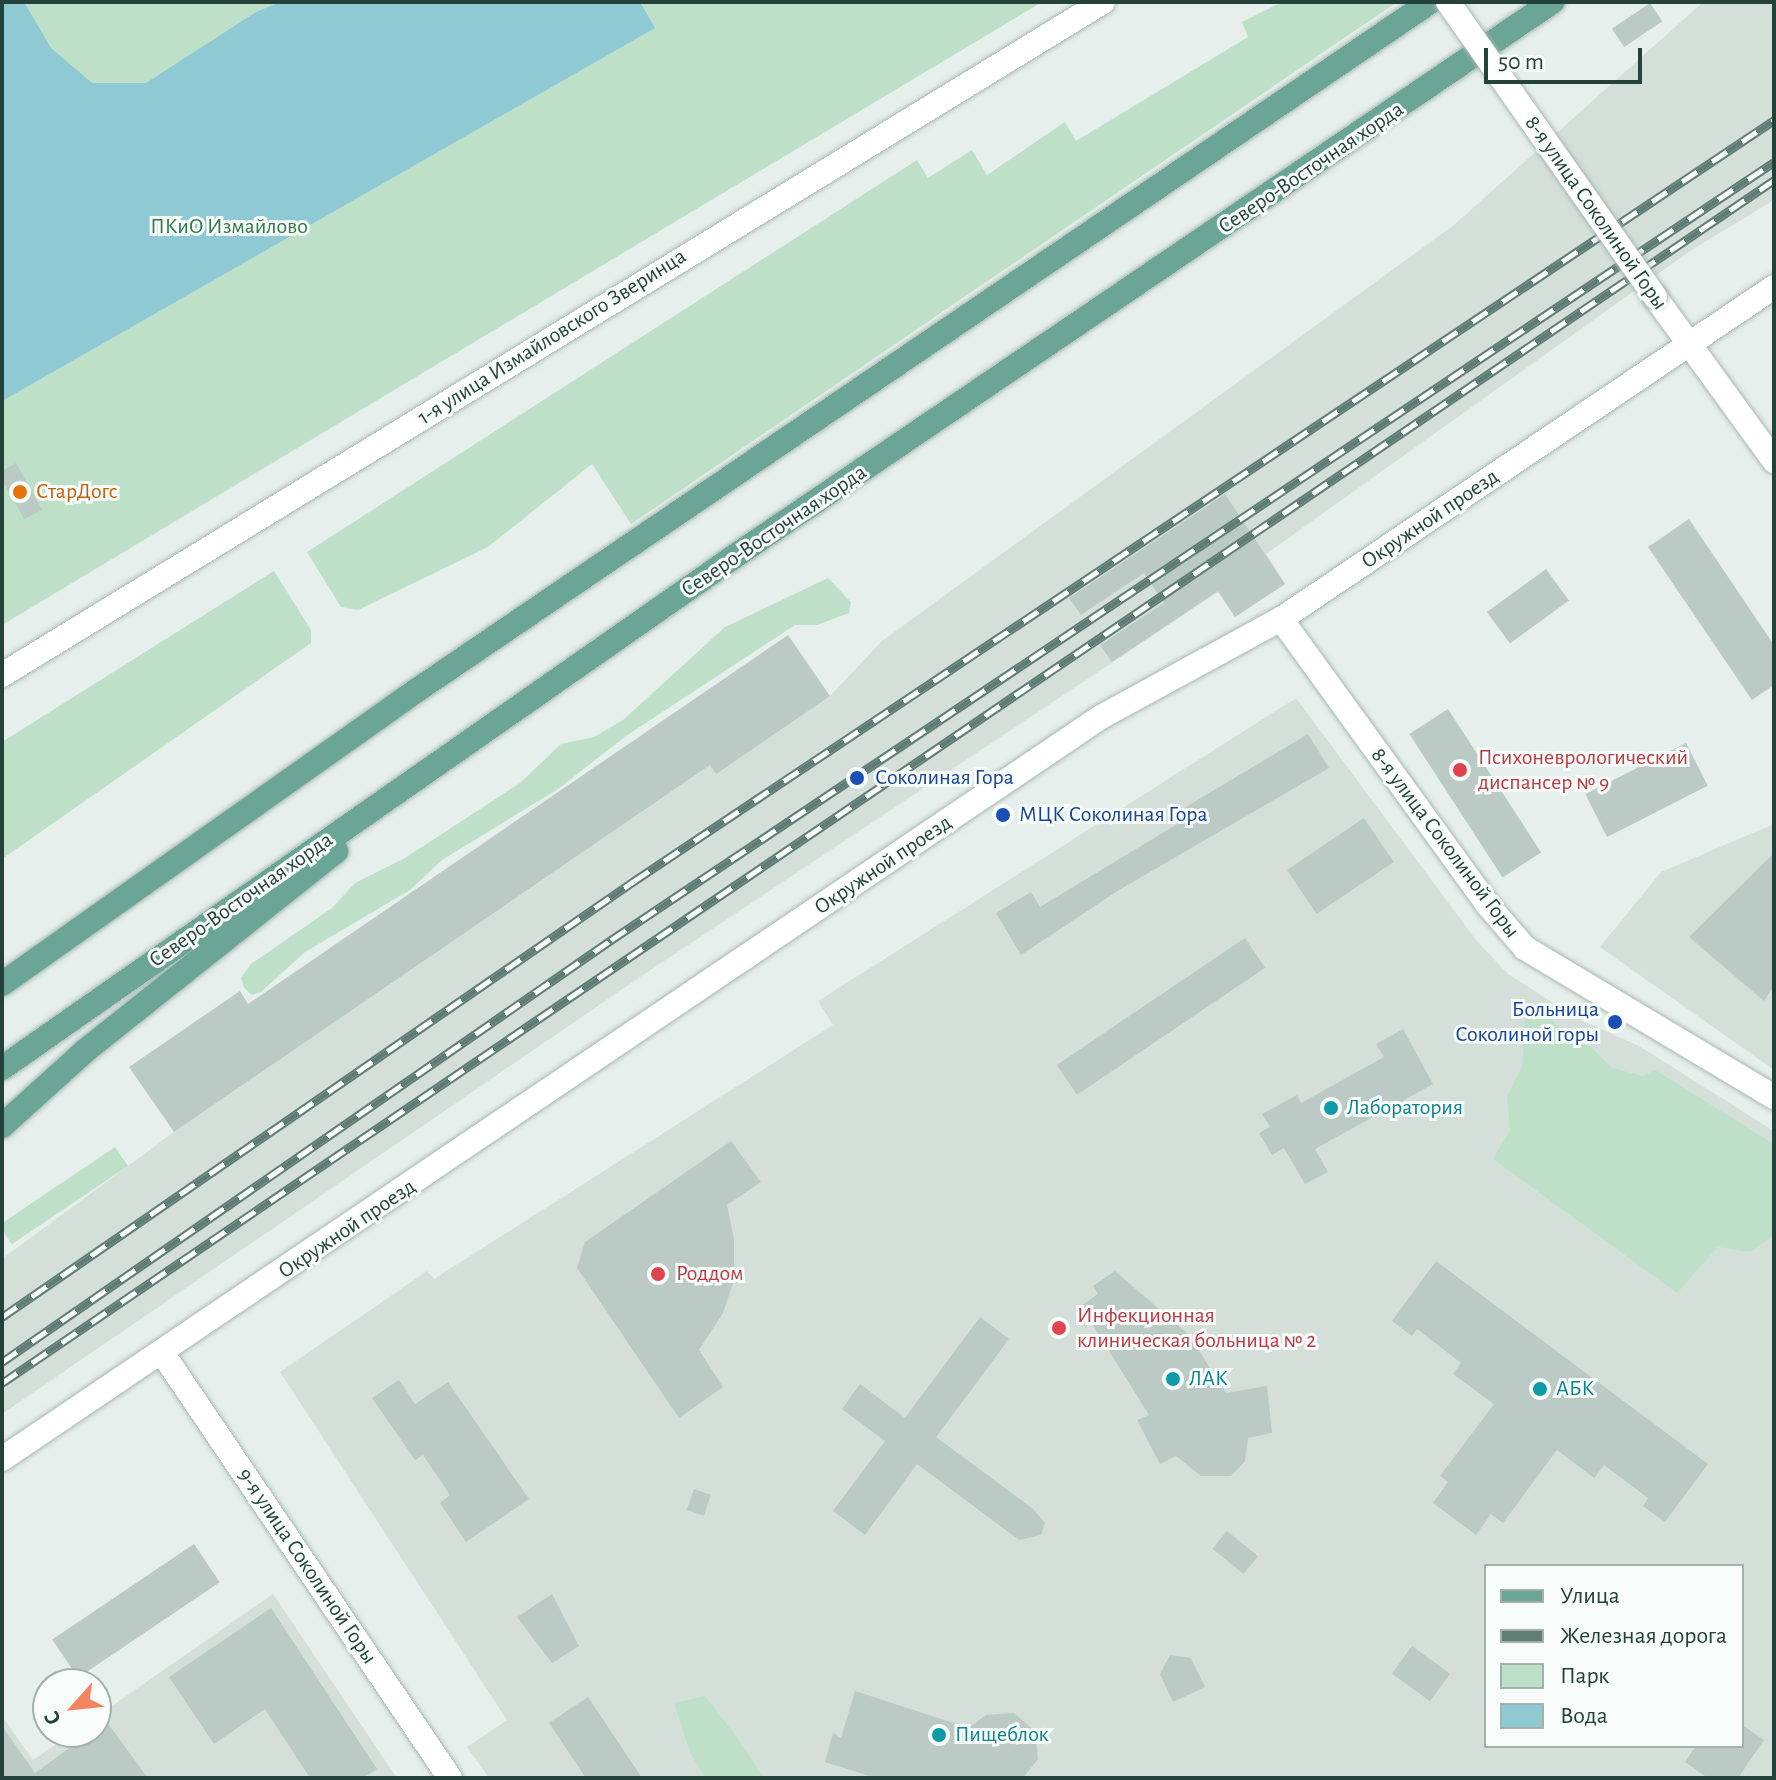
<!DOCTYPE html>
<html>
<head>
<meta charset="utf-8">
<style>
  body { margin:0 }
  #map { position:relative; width:1776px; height:1780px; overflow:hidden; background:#e6efeb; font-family:"Alegreya Sans",sans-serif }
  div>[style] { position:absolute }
  .built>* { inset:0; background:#d4dfda }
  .green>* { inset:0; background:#bfe0c8; transform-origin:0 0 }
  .water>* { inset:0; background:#8ec9d4 }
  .building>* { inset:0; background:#bbcac4; transform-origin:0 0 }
  .roads { filter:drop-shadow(0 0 2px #a8b8b2) drop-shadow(0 0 2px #a8b8b2) }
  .minor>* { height:24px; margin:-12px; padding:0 12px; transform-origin:12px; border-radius:12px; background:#fff }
  .major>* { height:24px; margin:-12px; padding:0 12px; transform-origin:12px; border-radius:12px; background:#6aa596 }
  .rail>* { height:9px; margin-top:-4.5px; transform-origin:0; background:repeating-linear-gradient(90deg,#f7fbf9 0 18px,#5f7d75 0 36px); box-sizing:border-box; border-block:2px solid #5f7d75 }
  .bridges { filter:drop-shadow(0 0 2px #a8b8b2) drop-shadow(0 0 2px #a8b8b2) }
  .minor-bridge>* { height:24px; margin:-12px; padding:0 12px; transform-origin:12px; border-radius:12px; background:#fff }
  .dots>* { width:22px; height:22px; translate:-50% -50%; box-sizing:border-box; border:4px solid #f7fbf9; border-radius:50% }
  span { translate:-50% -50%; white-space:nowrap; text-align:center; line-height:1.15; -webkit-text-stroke:6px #f7fbf9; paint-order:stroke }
  .street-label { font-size:22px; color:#24423a }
  .park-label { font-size:22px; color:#2d7a4b }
  .food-label { font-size:22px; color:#c56008 }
  .left { translate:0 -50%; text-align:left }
  .health-label { font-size:22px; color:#be3a42 }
  .transit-label { font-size:22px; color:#164399 }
  .right { translate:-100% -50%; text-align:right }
  .culture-label { font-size:22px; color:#0d838f }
  .frame { position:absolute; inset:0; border:4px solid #24423a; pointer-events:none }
  .legend { position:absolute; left:1484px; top:1564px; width:260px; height:184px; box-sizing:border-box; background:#f7fbf9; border:2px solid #a3b1ad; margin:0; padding:10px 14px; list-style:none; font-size:24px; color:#24423a }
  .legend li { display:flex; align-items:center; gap:16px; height:40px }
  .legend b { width:40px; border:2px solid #a3b1ad }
  .north { position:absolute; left:32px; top:1668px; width:80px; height:80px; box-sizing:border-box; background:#f7fbf9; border:2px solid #a3b1ad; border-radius:50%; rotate:243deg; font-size:22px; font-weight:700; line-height:32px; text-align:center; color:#24423a }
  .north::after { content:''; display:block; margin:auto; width:28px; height:36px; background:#f4845f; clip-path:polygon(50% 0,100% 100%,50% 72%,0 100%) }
  .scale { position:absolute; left:1484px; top:48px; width:158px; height:36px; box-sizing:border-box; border:4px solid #24423a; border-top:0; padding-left:10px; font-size:24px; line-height:28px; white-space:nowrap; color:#24423a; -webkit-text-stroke:6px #f7fbf9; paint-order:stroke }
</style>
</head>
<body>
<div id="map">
  <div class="built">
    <i style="clip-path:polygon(1703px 2px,1774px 2px,1774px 200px,1690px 251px,1266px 554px,1285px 584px,1235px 617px,1218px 592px,640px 977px,2px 1414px,2px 1259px,174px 1132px,710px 765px,830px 696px,882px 641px,1454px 225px)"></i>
    <i style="clip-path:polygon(evenodd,1296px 698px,1476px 940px,1508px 974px,1577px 1018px,1639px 1046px,1774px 1131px,1774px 1778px,489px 1778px,467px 1747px,507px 1720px,280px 1372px,427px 1271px,434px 1279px,833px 1025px,818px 1001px,1296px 698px,1486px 1566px,1742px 1566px,1742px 1746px,1486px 1746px,1486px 1566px)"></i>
    <i style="clip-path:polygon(1774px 824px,1774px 1070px,1600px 947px,1661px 872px)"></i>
    <i style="clip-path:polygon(273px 1594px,397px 1778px,2px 1778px,2px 1716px,33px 1760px,74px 1732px,96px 1732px,96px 1717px)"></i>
  </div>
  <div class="green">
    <i style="clip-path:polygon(2px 2px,1042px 2px,2px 625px)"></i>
    <i style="clip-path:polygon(1282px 2px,1397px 2px,631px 524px,592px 464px,488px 547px,358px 610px,341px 607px,307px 552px,917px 160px,928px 178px,972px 150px,987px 175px,1065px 122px,1076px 141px,1248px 37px,1242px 22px)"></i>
    <i style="clip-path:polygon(274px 571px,311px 630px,311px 643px,2px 859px,2px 742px)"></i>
    <i style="clip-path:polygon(828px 578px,851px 602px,849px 613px,817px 625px,795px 625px,626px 736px,558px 789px,442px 860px,410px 890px,305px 952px,261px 992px,252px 995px,244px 988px,241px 978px,251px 964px,332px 908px,355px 883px,405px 858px,520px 783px,561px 744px,594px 737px,623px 720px,725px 627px)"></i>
    <i style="clip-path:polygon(1526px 1004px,1542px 1006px,1561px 1032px,1590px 1046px,1612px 1068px,1643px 1076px,1655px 1070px,1774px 1144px,1774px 1235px,1750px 1252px,1718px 1247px,1677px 1293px,1493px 1159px,1510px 1130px,1507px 1097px,1522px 1067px)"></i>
    <i style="left:115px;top:1147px;width:23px;height:140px;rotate:56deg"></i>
    <i style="clip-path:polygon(705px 1696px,733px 1732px,764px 1778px,706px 1778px,691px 1755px,674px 1703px)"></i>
  </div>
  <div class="water">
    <i style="clip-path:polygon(2px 2px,24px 2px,51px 48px,92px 83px,146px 83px,256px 12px,280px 2px,640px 2px,655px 28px,2px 401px)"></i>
  </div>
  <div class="building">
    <i style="left:1650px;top:3px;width:22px;height:46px;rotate:56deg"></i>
    <i style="clip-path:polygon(16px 463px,42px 510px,24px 519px,2px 480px,2px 471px)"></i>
    <i style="clip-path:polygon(1225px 494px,1285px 584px,1235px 617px,1218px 591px,1112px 662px,1100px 645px,1164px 603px,1144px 573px,1081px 615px,1069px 598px)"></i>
    <i style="clip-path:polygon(1689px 519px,1774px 645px,1774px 685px,1752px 700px,1648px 547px)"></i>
    <i style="left:1546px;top:569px;width:39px;height:73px;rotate:54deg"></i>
    <i style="clip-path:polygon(788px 635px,830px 696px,716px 774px,710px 765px,174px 1132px,129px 1067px,240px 991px,248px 1004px)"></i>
    <i style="left:1448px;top:709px;width:171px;height:46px;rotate:57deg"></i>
    <i style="clip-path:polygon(1308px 734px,1329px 768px,1119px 890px,1021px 955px,996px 913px,1031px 892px,1040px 907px,1179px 823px,1174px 814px)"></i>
    <i style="left:1686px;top:743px;width:48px;height:113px;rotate:63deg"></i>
    <i style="left:1364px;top:818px;width:53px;height:93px;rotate:56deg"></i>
    <i style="clip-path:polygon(1774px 853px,1774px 986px,1764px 1001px,1689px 937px)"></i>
    <i style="left:1245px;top:938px;width:36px;height:227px;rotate:56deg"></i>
    <i style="clip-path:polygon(1403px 1029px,1433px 1084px,1315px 1149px,1328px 1172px,1305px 1184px,1284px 1148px,1272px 1155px,1259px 1133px,1270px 1127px,1262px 1114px,1297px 1095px,1301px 1103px,1384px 1057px,1376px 1044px)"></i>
    <i style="clip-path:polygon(731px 1141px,761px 1182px,727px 1205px,734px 1239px,734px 1280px,723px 1313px,699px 1350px,723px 1387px,679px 1418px,577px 1268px,585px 1242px)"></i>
    <i style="clip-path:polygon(1436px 1261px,1708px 1464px,1665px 1522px,1643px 1506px,1648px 1498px,1604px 1465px,1594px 1478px,1557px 1450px,1503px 1523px,1491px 1514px,1476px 1535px,1433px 1503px,1448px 1482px,1440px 1476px,1494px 1404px,1453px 1374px,1461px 1363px,1417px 1329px,1412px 1336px,1392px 1321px)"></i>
    <i style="clip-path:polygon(1115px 1271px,1189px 1335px,1226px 1393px,1267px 1386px,1272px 1433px,1248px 1438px,1245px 1461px,1231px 1476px,1201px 1476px,1176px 1456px,1160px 1464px,1137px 1420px,1149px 1415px,1081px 1306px,1098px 1294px,1093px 1286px)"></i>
    <i style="clip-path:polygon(980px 1317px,1009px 1339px,936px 1437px,1033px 1509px,1045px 1523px,1041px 1535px,1019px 1540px,917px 1464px,865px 1535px,833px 1511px,885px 1441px,842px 1409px,860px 1384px,905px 1418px)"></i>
    <i style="clip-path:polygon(399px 1380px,415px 1404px,448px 1382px,529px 1499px,466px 1542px,440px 1503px,450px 1495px,423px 1455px,415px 1460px,372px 1398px)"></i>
    <i style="left:694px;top:1489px;width:18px;height:22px;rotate:19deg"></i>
    <i style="left:1227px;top:1531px;width:40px;height:23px;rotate:39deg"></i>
    <i style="left:194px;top:1544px;width:46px;height:171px;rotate:56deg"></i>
    <i style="clip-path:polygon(552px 1594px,579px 1646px,552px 1663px,517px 1617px)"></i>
    <i style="clip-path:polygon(271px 1608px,377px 1769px,363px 1778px,310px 1778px,265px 1709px,214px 1744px,169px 1677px)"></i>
    <i style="left:1412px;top:1646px;width:47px;height:34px;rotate:36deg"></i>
    <i style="clip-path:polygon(1170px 1655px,1191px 1658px,1205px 1687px,1173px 1702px,1160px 1674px)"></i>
    <i style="clip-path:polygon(855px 1691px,969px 1728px,986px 1715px,1014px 1713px,1035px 1731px,1038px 1759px,1023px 1778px,876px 1778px,825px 1762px,833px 1733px,841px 1738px)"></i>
    <i style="clip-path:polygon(588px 1697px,642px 1778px,586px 1778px,549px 1723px)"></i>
    <i style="clip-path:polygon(106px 1721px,148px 1778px,2px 1778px,2px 1726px,35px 1773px)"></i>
    <i style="clip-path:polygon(1742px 1725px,1764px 1740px,1738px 1778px,1708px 1778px,1685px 1762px,1696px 1746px,1742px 1746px)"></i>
  </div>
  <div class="roads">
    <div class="minor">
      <i style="left:1655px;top:297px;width:203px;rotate:54deg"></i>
      <i style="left:1281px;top:619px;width:352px;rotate:54.1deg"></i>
      <i style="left:1487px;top:904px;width:58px;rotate:49.2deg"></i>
      <i style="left:1525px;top:948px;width:290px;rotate:30.9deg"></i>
      <i style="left:2px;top:675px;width:1290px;rotate:-31.44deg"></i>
      <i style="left:163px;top:1354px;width:512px;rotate:55.91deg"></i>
      <i style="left:2px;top:1459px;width:1326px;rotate:-34.03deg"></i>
      <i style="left:1101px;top:717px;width:205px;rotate:-28.6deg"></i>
      <i style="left:1281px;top:619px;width:594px;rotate:-33.96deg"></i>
    </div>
    <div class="major">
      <i style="left:2px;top:984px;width:496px;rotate:-35.3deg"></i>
      <i style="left:407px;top:697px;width:1237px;rotate:-34.19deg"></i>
      <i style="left:2px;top:1068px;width:898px;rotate:-34.93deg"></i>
      <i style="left:738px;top:554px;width:984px;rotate:-34.14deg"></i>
      <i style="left:2px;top:1126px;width:112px;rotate:-42.1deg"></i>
      <i style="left:85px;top:1051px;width:321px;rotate:-38.5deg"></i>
    </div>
  </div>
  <div class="rail">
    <i style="left:2px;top:1317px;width:768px;rotate:-34.6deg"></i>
    <i style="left:634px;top:881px;width:1371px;rotate:-33.72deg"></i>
    <i style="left:2px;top:1362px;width:741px;rotate:-34.72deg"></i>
    <i style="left:611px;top:940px;width:1399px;rotate:-33.78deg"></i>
    <i style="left:2px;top:1383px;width:2142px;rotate:-34.17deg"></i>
  </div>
  <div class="bridges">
    <div class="minor-bridge">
      <i style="left:1448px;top:2px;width:360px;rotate:54.9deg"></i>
    </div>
  </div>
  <div class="dots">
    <i style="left:20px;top:492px;background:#e8710a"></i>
    <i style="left:1460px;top:770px;background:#e0444e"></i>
    <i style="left:857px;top:778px;background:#1a4fb4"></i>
    <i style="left:1003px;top:815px;background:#1a4fb4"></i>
    <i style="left:1615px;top:1022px;background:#1a4fb4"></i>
    <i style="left:1331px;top:1108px;background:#0f9aa8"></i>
    <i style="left:658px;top:1274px;background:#e0444e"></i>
    <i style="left:1059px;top:1328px;background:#e0444e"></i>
    <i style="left:1173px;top:1379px;background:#0f9aa8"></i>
    <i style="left:1540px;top:1389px;background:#0f9aa8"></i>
    <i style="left:939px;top:1735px;background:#0f9aa8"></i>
  </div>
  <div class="street-label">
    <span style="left:1311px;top:168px;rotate:-34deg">Северо-Восточная хорда</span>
    <span style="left:1596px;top:213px;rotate:55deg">8-я улица Соколиной Горы</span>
    <span style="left:552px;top:337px;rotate:-32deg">1-я улица Измайловского Зверинца</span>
    <span style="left:1430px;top:519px;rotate:-34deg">Окружной проезд</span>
    <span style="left:774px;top:531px;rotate:-34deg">Северо-Восточная хорда</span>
    <span style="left:1445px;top:843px;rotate:53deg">8-я улица Соколиной Горы</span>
    <span style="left:883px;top:865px;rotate:-34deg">Окружной проезд</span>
    <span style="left:241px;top:900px;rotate:-35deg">Северо-Восточная хорда</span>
    <span style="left:347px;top:1229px;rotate:-34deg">Окружной проезд</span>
    <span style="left:307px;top:1566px;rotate:56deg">9-я улица Соколиной Горы</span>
  </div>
  <div class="park-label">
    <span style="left:229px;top:227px">ПКиО Измайлово</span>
  </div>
  <div class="food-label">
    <span class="left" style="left:36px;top:492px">СтарДогс</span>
  </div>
  <div class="health-label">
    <span class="left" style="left:1478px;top:770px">Психоневрологический<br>диспансер № 9</span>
    <span class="left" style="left:676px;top:1274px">Роддом</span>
    <span class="left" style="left:1077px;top:1328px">Инфекционная<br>клиническая больница № 2</span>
  </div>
  <div class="transit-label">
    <span class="left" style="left:875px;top:778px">Соколиная Гора</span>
    <span class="left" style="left:1019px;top:815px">МЦК Соколиная Гора</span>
    <span class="right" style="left:1599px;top:1022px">Больница<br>Соколиной горы</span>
  </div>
  <div class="culture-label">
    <span class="left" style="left:1347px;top:1108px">Лаборатория</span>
    <span class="left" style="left:1189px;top:1379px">ЛАК</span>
    <span class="left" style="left:1556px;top:1389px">АБК</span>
    <span class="left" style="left:955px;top:1735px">Пищеблок</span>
  </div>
  <div class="frame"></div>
  <ul class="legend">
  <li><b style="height:10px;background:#6aa596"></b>Улица</li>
  <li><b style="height:10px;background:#5f7d75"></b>Железная дорога</li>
  <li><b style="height:22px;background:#bfe0c8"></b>Парк</li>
  <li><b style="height:22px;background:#8ec9d4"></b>Вода</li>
  </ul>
  <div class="north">С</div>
  <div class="scale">50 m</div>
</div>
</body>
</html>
